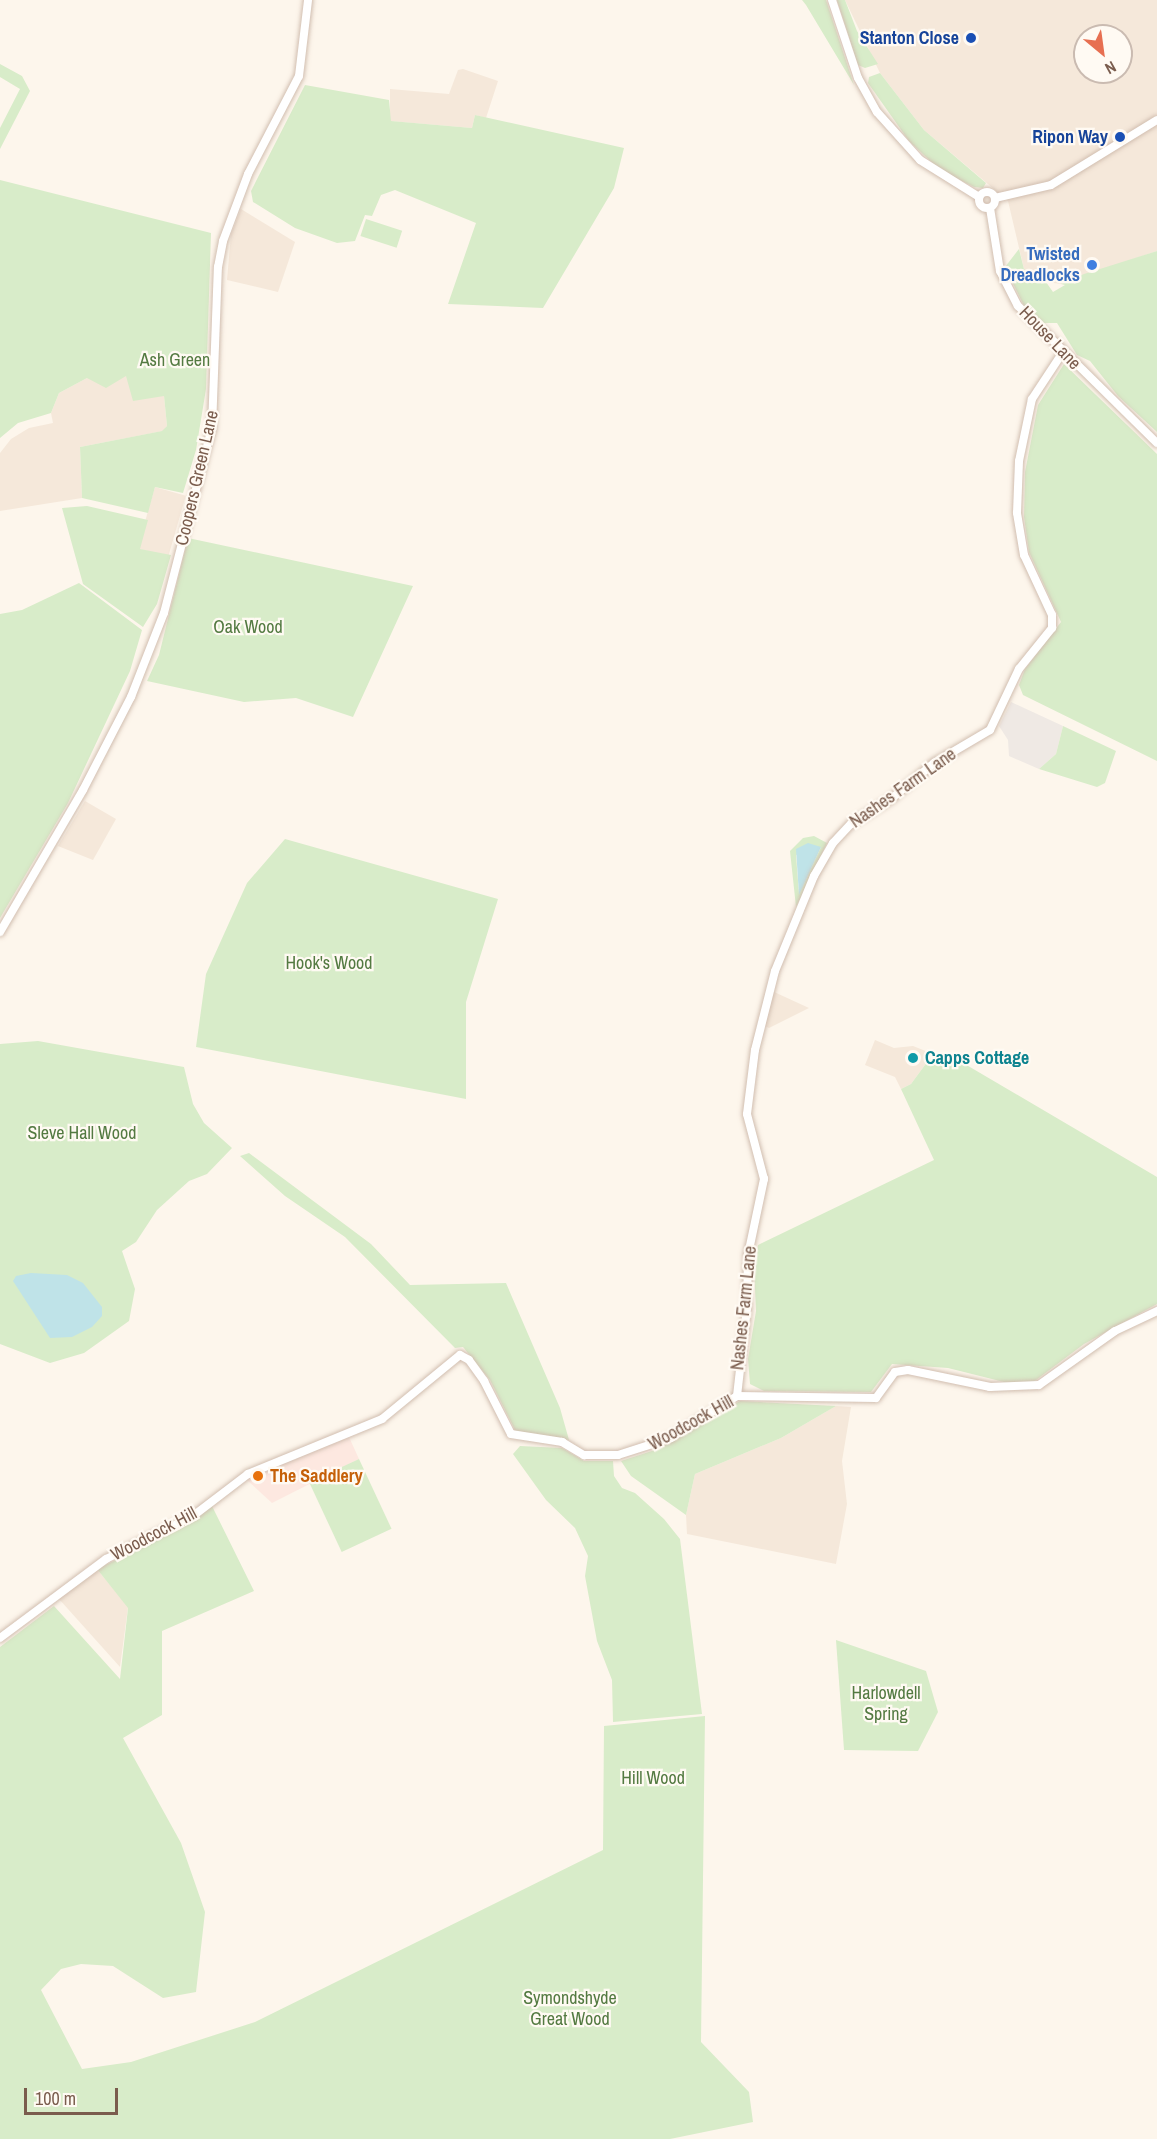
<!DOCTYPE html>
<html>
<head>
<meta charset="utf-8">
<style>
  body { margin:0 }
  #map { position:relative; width:1157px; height:2139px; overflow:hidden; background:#fdf6ec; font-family:"Archivo Narrow",sans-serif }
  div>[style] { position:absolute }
  .residential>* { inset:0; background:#f5e8da; transform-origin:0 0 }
  .commercial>* { inset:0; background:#fde8e0 }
  .industrial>* { inset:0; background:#efe9e4 }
  .green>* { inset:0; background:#d8ecc9; transform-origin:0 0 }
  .water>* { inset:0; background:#bfe3e8 }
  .roads { filter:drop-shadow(0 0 2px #d1beb0) drop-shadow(0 0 2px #d1beb0) }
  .tertiary>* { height:8px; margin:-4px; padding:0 4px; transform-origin:4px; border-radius:4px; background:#fff }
  .tertiary>.ring { margin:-4px; padding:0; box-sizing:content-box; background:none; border:8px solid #fff; border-radius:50% }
  .dots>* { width:16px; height:16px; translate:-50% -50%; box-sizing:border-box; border:3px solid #fffaf3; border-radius:50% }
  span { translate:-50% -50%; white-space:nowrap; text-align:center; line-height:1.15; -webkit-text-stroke:4.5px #fffaf3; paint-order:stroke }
  .transit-label { font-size:18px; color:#164399; font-weight:700 }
  .right { translate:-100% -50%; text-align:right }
  .shop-label { font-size:18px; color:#366cbe; font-weight:700 }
  .street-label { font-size:18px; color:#7a5c4d }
  .park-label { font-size:18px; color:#537a41 }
  .culture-label { font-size:18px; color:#0d838f; font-weight:700 }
  .left { translate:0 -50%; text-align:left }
  .food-label { font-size:18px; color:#c56008; font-weight:700 }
  .north { position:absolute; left:1073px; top:24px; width:60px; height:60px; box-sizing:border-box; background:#fffaf3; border:2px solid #cabbb1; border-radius:50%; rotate:151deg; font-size:16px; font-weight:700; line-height:24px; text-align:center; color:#7a5c4d }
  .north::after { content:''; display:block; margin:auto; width:21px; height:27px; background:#e76f51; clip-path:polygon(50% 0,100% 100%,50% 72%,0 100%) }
  .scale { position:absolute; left:24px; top:2088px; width:94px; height:27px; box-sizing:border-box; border:3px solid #7a5c4d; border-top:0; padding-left:8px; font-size:18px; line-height:21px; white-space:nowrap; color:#7a5c4d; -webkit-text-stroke:4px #fffaf3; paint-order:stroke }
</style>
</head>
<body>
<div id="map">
  <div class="residential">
    <i style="clip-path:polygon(evenodd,845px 0,1157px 0,1157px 251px,1061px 284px,1046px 282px,1024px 269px,1008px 201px,924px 130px,880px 73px,845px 0,1085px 36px,1121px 36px,1121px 72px,1085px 72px,1085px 36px)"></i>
    <i style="clip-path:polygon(463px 69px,498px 81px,486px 118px,475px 115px,472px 128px,390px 121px,390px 89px,449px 94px,458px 70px)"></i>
    <i style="clip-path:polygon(241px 209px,295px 242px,278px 292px,227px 280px,231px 234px)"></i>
    <i style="clip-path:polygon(126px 376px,164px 396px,167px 426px,163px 431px,80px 447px,82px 498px,0 511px,0 453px,11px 439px,29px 428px,53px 423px,51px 413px,59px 393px,87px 378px)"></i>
    <i style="left:155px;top:487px;width:32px;height:64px;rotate:16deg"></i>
    <i style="clip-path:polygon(85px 801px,116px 819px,93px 860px,58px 846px)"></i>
    <i style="clip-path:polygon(772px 991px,809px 1008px,769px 1028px,765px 1026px)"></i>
    <i style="clip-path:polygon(875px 1040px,894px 1048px,913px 1046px,933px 1054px,911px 1084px,901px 1089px,895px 1077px,865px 1065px)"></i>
    <i style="clip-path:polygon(836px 1406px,851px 1407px,842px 1461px,847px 1504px,836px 1564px,687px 1534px,686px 1515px,695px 1474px,781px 1438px)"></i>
    <i style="clip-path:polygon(97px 1569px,128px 1607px,120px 1667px,59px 1599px)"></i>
  </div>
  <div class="commercial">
    <i style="clip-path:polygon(349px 1437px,359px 1459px,272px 1503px,246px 1479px,300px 1453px)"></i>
  </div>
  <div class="industrial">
    <i style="clip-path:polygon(1011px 702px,1063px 726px,1056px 754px,1039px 769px,1009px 756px,1008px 740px,999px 726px)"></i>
  </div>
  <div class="green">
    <i style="clip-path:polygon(802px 0,826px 0,854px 85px,806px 5px)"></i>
    <i style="clip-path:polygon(837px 0,845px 0,857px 31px,878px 64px,865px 68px,858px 65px)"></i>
    <i style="clip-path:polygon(0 64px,22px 76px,30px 91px,0 149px,0 128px,20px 89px,0 77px)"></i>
    <i style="clip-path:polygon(880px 73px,924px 130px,986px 183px,983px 188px,974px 187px,940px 170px,909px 141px,868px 83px,869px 77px)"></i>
    <i style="clip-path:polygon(305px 85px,389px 100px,391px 121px,472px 128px,475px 115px,624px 148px,614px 188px,543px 308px,448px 304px,476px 223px,395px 190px,381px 195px,372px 216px,365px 215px,355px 241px,337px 243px,295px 228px,253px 202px,251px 191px)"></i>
    <i style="clip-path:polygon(0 180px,211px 233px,206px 389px,196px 450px,183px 493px,155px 487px,148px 513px,82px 498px,80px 447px,162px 431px,167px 426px,164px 396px,133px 401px,126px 376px,106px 388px,87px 378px,59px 393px,51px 413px,18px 423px,0 438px)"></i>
    <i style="left:366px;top:219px;width:38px;height:18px;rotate:18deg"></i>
    <i style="clip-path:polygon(1019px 249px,1024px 269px,1046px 282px,1053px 292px,1065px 285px,1061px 284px,1084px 274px,1157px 251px,1157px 432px,1118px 396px,1090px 361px,1077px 355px,1057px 323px,1042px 323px,1025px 308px,1005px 267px)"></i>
    <i style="clip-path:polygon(1064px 364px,1157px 454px,1157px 761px,1023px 695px,1019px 685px,1025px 669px,1061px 622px,1029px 552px,1024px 517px,1025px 472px,1038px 405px)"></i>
    <i style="clip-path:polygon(87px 506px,148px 520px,140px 549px,171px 555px,157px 604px,143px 627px,83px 584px,62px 508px)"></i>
    <i style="clip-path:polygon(188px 538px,413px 586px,353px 717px,296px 698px,244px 702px,147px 681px,159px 655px)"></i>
    <i style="clip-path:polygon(79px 583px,142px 630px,130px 671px,68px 803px,0 918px,0 614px,22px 610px)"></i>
    <i style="clip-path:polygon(1063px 726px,1116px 751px,1105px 783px,1097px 787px,1039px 769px,1056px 754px)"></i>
    <i style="clip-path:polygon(evenodd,814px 836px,827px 843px,796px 907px,790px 851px,803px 838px,814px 836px,821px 847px,799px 894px,796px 855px,821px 847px)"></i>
    <i style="clip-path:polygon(285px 839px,498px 899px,466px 1002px,466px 1099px,196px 1047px,206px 974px,247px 883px)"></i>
    <i style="clip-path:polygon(38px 1041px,184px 1067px,193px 1104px,204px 1123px,232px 1148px,207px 1174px,189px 1181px,157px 1210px,136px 1242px,122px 1251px,135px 1289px,129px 1321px,84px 1353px,50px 1363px,0 1344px,0 1044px)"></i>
    <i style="clip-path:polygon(933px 1054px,958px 1060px,1157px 1177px,1157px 1304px,1084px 1344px,1032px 1383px,1008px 1383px,948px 1368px,892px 1364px,871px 1392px,764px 1391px,750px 1384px,748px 1359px,756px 1311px,754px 1266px,758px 1245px,934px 1160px,901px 1089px,911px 1084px)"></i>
    <i style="clip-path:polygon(249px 1153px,371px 1244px,410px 1285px,506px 1283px,560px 1408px,569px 1440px,516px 1432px,490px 1380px,463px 1347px,455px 1348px,345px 1237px,285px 1196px,240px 1156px)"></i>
    <i style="clip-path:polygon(740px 1401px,836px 1406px,781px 1438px,695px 1474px,686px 1515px,631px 1476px,621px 1461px,658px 1449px)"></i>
    <i style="clip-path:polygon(520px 1446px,562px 1448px,584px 1461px,613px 1461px,614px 1476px,622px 1488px,635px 1493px,664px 1519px,680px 1539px,702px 1714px,613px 1722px,612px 1680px,597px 1641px,585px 1576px,588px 1556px,575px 1528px,546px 1500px,513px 1454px)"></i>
    <i style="left:359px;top:1459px;width:77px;height:55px;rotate:65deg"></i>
    <i style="clip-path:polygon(212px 1506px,254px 1591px,162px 1631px,162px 1715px,123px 1738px,181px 1843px,205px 1912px,196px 1992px,163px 1998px,113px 1966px,81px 1964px,61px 1969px,41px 1990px,82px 2069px,131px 2062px,255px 2022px,603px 1850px,604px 1726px,705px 1716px,701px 2042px,749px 2092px,753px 2122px,670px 2139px,0 2139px,0 1647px,54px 1606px,120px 1679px,128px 1608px,97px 1569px,179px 1530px)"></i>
    <i style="clip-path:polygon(836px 1640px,926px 1671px,938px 1712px,918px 1751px,844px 1750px)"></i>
  </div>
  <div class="water">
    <i style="clip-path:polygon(808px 843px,821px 847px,799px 895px,796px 849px)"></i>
    <i style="clip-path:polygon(31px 1273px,67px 1275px,83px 1283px,102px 1307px,102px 1316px,92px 1327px,72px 1337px,50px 1338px,13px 1281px,16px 1276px)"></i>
  </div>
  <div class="roads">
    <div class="tertiary">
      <i style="left:832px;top:0;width:82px;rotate:71.6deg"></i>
      <i style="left:858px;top:78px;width:39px;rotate:61deg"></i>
      <i style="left:877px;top:112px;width:64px;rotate:48.1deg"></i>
      <i style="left:920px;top:160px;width:70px;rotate:32.1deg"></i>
      <i class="ring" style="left:979px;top:192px;width:8px;height:8px"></i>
      <i style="left:995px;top:198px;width:57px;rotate:-13.1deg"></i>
      <i style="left:1051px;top:185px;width:124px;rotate:-31.5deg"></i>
      <i style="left:990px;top:208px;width:64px;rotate:81deg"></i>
      <i style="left:1000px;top:271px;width:39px;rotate:63deg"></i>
      <i style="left:1018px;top:306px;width:195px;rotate:44.6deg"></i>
      <i style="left:0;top:932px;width:164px;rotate:-59.7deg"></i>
      <i style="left:83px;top:790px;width:105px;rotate:-62.7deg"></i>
      <i style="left:131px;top:697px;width:90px;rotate:-68.6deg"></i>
      <i style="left:164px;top:613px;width:191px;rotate:-75.5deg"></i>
      <i style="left:212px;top:428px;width:161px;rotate:-87.9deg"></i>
      <i style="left:218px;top:267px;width:26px;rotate:-79deg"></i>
      <i style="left:223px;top:241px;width:72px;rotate:-69.5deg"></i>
      <i style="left:248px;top:174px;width:110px;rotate:-62.5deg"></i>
      <i style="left:299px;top:76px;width:77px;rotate:-83.2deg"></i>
      <i style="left:737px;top:1396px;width:89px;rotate:-83.5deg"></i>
      <i style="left:747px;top:1308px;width:53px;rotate:-88.9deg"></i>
      <i style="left:748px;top:1255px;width:78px;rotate:-78.1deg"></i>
      <i style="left:764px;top:1179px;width:67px;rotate:-104.7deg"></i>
      <i style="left:747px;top:1114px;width:64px;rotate:-82.9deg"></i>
      <i style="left:755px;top:1050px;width:81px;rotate:-75.8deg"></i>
      <i style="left:775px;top:971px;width:103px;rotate:-67.7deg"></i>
      <i style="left:814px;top:876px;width:38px;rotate:-60deg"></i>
      <i style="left:833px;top:843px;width:26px;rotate:-47deg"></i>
      <i style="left:851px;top:824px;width:47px;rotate:-32deg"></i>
      <i style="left:891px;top:799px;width:56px;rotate:-39.9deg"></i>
      <i style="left:934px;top:763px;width:65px;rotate:-30.5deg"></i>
      <i style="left:990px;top:730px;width:68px;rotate:-64.6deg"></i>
      <i style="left:1019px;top:669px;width:53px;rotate:-51.2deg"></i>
      <i style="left:1052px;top:628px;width:13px;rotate:-90deg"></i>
      <i style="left:1052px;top:615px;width:66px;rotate:-115deg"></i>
      <i style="left:1024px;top:555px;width:43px;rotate:-99.5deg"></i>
      <i style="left:1017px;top:513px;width:52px;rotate:-87.8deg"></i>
      <i style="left:1019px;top:461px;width:63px;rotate:-78.2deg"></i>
      <i style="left:1032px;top:399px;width:56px;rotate:-56.6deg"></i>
      <i style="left:0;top:1638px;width:132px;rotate:-36.7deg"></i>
      <i style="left:106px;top:1559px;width:97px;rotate:-26.3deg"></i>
      <i style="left:193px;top:1516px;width:69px;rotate:-37.4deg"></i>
      <i style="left:248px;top:1474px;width:145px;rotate:-22.3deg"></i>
      <i style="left:382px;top:1419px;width:101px;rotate:-39.4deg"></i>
      <i style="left:460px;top:1355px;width:10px;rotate:29deg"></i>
      <i style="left:469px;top:1360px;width:26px;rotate:54deg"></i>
      <i style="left:484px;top:1381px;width:59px;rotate:63deg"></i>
      <i style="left:511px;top:1434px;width:52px;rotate:8.9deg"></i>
      <i style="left:562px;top:1442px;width:26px;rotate:31deg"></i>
      <i style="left:584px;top:1455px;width:34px"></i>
      <i style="left:618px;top:1455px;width:56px;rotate:-17.8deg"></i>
      <i style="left:671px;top:1438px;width:78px;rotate:-32.5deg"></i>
      <i style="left:737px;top:1396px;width:139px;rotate:0.8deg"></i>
      <i style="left:876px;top:1398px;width:32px;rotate:-54deg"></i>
      <i style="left:895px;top:1372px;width:13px;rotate:-9deg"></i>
      <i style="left:908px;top:1370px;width:84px;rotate:11.7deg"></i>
      <i style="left:990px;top:1387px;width:49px;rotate:-2.3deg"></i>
      <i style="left:1039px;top:1385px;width:93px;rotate:-35.4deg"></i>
      <i style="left:1115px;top:1331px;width:47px;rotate:-25.5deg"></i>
    </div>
  </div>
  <div class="dots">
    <i style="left:971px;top:38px;background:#1a4fb4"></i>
    <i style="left:1120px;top:137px;background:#1a4fb4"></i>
    <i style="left:1092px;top:265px;background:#3f7fe0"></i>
    <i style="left:913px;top:1058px;background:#0f9aa8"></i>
    <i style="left:258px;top:1476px;background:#e8710a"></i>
  </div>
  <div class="transit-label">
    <span class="right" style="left:959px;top:38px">Stanton Close</span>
    <span class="right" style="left:1108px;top:137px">Ripon Way</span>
  </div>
  <div class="shop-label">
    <span class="right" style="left:1080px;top:265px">Twisted<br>Dreadlocks</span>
  </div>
  <div class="street-label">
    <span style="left:1050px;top:338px;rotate:46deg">House Lane</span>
    <span style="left:197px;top:478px;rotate:-77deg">Coopers Green Lane</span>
    <span style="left:903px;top:788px;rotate:-35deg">Nashes Farm Lane</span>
    <span style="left:744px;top:1308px;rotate:-84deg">Nashes Farm Lane</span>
    <span style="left:691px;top:1423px;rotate:-29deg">Woodcock Hill</span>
    <span style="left:154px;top:1534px;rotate:-28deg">Woodcock Hill</span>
  </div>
  <div class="park-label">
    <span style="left:175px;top:360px">Ash Green</span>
    <span style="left:248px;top:627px">Oak Wood</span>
    <span style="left:329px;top:963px">Hook's Wood</span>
    <span style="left:82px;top:1133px">Sleve Hall Wood</span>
    <span style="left:886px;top:1704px">Harlowdell<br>Spring</span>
    <span style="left:653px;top:1778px">Hill Wood</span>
    <span style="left:570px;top:2009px">Symondshyde<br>Great Wood</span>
  </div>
  <div class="culture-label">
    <span class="left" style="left:925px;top:1058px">Capps Cottage</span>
  </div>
  <div class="food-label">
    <span class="left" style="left:270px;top:1476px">The Saddlery</span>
  </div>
  <div class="north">N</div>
  <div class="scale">100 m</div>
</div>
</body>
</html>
